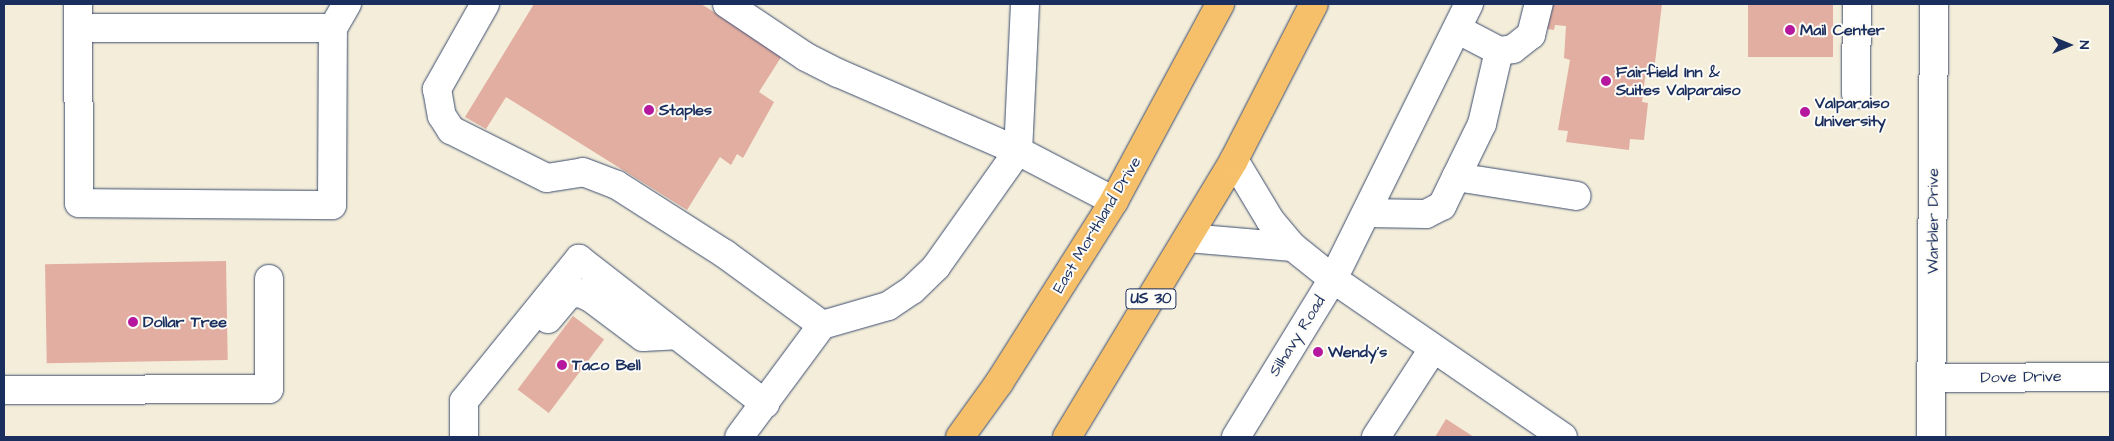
<!DOCTYPE html>
<html>
<head>
<meta charset="utf-8">
<style>
  body { margin:0 }
  #map { position:relative; width:2114px; height:441px; overflow:hidden; background:#f3edd9; font-family:"Architects Daughter",sans-serif }
  div>[style] { position:absolute }
  .building>* { inset:0; background:#e1aea1; transform-origin:0 0 }
  .roads { filter:drop-shadow(0 0 1px #3b4c70) drop-shadow(0 0 1px #3b4c70) }
  .minor>* { height:28px; margin:-14px; padding:0 14px; transform-origin:14px; border-radius:14px; background:#fff }
  .highway>* { height:28px; margin:-14px; padding:0 14px; transform-origin:14px; border-radius:14px; background:#f6c06b }
  .dots>* { width:14px; height:14px; translate:-50% -50%; box-sizing:border-box; border:2px solid #fdfcf7; border-radius:50% }
  span { translate:-50% -50%; white-space:nowrap; text-align:center; line-height:1.15; -webkit-text-stroke:4px #fdfcf7; paint-order:stroke }
  .shield-label span { padding:1px 4px; background:#fdfcf7; border:1px solid; border-radius:4px; -webkit-text-stroke-width:0 }
  .shield-label { font-size:15px; color:#1b2f5e; font-weight:700 }
  .poi-label { font-size:16px; color:#1b2f5e; font-weight:700 }
  .left { translate:0 -50%; text-align:left }
  .street-label { font-size:16px; color:#1b2f5e }
  .frame { position:absolute; inset:0; border:5px solid #1b2f5e; pointer-events:none }
  .north { position:absolute; left:2044px; top:20px; width:50px; height:50px; -webkit-text-stroke:4px #fdfcf7; paint-order:stroke; rotate:90deg; font-size:14px; font-weight:700; line-height:20px; text-align:center; color:#1b2f5e }
  .north::after { content:''; display:block; margin:auto; width:18px; height:22px; background:#1b2f5e; clip-path:polygon(50% 0,100% 100%,50% 72%,0 100%) }
</style>
</head>
<body>
<div id="map">
  <div class="building">
    <i style="clip-path:polygon(534px 4px,701px 4px,783px 54px,759px 92px,774px 102px,743px 158px,737px 154px,731px 165px,720px 157px,687px 210px,506px 97px,486px 129px,465px 117px)"></i>
    <i style="clip-path:polygon(1525px 4px,1662px 4px,1654px 71px,1646px 70px,1642px 102px,1648px 103px,1644px 140px,1630px 139px,1629px 150px,1566px 142px,1568px 131px,1558px 130px,1570px 60px,1564px 58px,1566px 26px,1555px 25px,1554px 30px,1522px 25px)"></i>
    <i style="left:1748px;top:4px;width:85px;height:53px"></i>
    <i style="left:226px;top:261px;width:99px;height:181px;rotate:89deg"></i>
    <i style="left:573px;top:316px;width:39px;height:92px;rotate:37deg"></i>
    <i style="clip-path:polygon(1446px 419px,1474px 437px,1435px 437px)"></i>
  </div>
  <div class="roads">
    <div class="minor">
      <i style="left:78px;top:4px;width:199px;rotate:89.7deg"></i>
      <i style="left:79px;top:203px;width:253px;rotate:0.5deg"></i>
      <i style="left:332px;top:205px;width:177px;rotate:-89.7deg"></i>
      <i style="left:333px;top:28px;width:28px;rotate:-60deg"></i>
      <i style="left:485px;top:4px;width:98px;rotate:119.5deg"></i>
      <i style="left:437px;top:89px;width:27px;rotate:80deg"></i>
      <i style="left:442px;top:116px;width:17px;rotate:57deg"></i>
      <i style="left:451px;top:130px;width:107px;rotate:26.6deg"></i>
      <i style="left:547px;top:178px;width:36px;rotate:-9deg"></i>
      <i style="left:583px;top:172px;width:36px;rotate:21deg"></i>
      <i style="left:617px;top:185px;width:128px;rotate:32.6deg"></i>
      <i style="left:725px;top:254px;width:120px;rotate:36.2deg"></i>
      <i style="left:727px;top:4px;width:95px;rotate:33.9deg"></i>
      <i style="left:806px;top:57px;width:36px;rotate:27deg"></i>
      <i style="left:838px;top:73px;width:196px;rotate:23.4deg"></i>
      <i style="left:1018px;top:151px;width:142px;rotate:125.3deg"></i>
      <i style="left:936px;top:267px;width:33px;rotate:136deg"></i>
      <i style="left:912px;top:290px;width:29px;rotate:146deg"></i>
      <i style="left:888px;top:306px;width:69px;rotate:163.9deg"></i>
      <i style="left:822px;top:325px;width:139px;rotate:126.5deg"></i>
      <i style="left:1025px;top:4px;width:147px;rotate:92.7deg"></i>
      <i style="left:1018px;top:151px;width:108px;rotate:27.5deg"></i>
      <i style="left:78px;top:28px;width:255px"></i>
      <i style="left:1499px;top:51px;width:14px;rotate:-8deg"></i>
      <i style="left:1513px;top:49px;width:23px;rotate:-38deg"></i>
      <i style="left:1531px;top:35px;width:32px;rotate:-76deg"></i>
      <i style="left:1856px;top:94px;width:90px;rotate:-89.4deg"></i>
      <i style="left:1234px;top:160px;width:70px;rotate:59deg"></i>
      <i style="left:1270px;top:220px;width:35px;rotate:50deg"></i>
      <i style="left:1293px;top:247px;width:51px;rotate:38.7deg"></i>
      <i style="left:1333px;top:279px;width:279px;rotate:34.5deg"></i>
      <i style="left:1456px;top:177px;width:122px;rotate:8.9deg"></i>
      <i style="left:1366px;top:213px;width:60px;rotate:1deg"></i>
      <i style="left:1426px;top:214px;width:18px;rotate:-27deg"></i>
      <i style="left:1442px;top:206px;width:91px;rotate:-64deg"></i>
      <i style="left:1482px;top:124px;width:75px;rotate:-76.9deg"></i>
      <i style="left:1499px;top:51px;width:47px;rotate:-152.4deg"></i>
      <i style="left:1188px;top:238px;width:105px;rotate:4.9deg"></i>
      <i style="left:548px;top:319px;width:33px;rotate:-50deg"></i>
      <i style="left:569px;top:294px;width:11px;rotate:-5deg"></i>
      <i style="left:580px;top:293px;width:12px;rotate:24deg"></i>
      <i style="left:591px;top:298px;width:65px;rotate:36.9deg"></i>
      <i style="left:643px;top:337px;width:33px;rotate:-3deg"></i>
      <i style="left:1932px;top:378px;width:178px;rotate:-0.3deg"></i>
      <i style="left:4px;top:390px;width:265px;rotate:-0.2deg"></i>
      <i style="left:269px;top:389px;width:110px;rotate:-90deg"></i>
      <i style="left:464px;top:437px;width:36px;rotate:-90deg"></i>
      <i style="left:464px;top:401px;width:183px;rotate:-51deg"></i>
      <i style="left:579px;top:259px;width:236px;rotate:37.9deg"></i>
      <i style="left:1236px;top:437px;width:185px;rotate:-58.5deg"></i>
      <i style="left:1333px;top:279px;width:307px;rotate:-63.7deg"></i>
      <i style="left:1376px;top:437px;width:105px;rotate:-57.1deg"></i>
      <i style="left:1931px;top:437px;width:433px;rotate:-89.6deg"></i>
    </div>
    <div class="highway">
      <i style="left:960px;top:437px;width:67px;rotate:-54.2deg"></i>
      <i style="left:999px;top:383px;width:215px;rotate:-57.7deg"></i>
      <i style="left:1114px;top:201px;width:224px;rotate:-61.7deg"></i>
      <i style="left:1067px;top:437px;width:323px;rotate:-58.9deg"></i>
      <i style="left:1234px;top:160px;width:175px;rotate:-62.9deg"></i>
    </div>
  </div>
  <div class="dots">
    <i style="left:1790px;top:30px;background:#b5179e"></i>
    <i style="left:1606px;top:81px;background:#b5179e"></i>
    <i style="left:649px;top:110px;background:#b5179e"></i>
    <i style="left:1805px;top:112px;background:#b5179e"></i>
    <i style="left:133px;top:322px;background:#b5179e"></i>
    <i style="left:1318px;top:352px;background:#b5179e"></i>
    <i style="left:562px;top:365px;background:#b5179e"></i>
  </div>
  <div class="shield-label">
    <span style="left:1151px;top:299px">US 30</span>
  </div>
  <div class="poi-label">
    <span class="left" style="left:1800px;top:30px">Mail Center</span>
    <span class="left" style="left:1616px;top:81px">Fairfield Inn &amp;<br>Suites Valparaiso</span>
    <span class="left" style="left:1815px;top:112px">Valparaiso<br>University</span>
    <span class="left" style="left:659px;top:110px">Staples</span>
    <span class="left" style="left:143px;top:322px">Dollar Tree</span>
    <span class="left" style="left:1328px;top:352px">Wendy's</span>
    <span class="left" style="left:572px;top:365px">Taco Bell</span>
  </div>
  <div class="street-label">
    <span style="left:1933px;top:221px;rotate:-90deg">Warbler Drive</span>
    <span style="left:1097px;top:225px;rotate:-59deg">East Morthland Drive</span>
    <span style="left:1297px;top:336px;rotate:-58deg">Silhavy Road</span>
    <span style="left:2021px;top:377px;rotate:-1deg">Dove Drive</span>
  </div>
  <div class="frame"></div>
  <div class="north">N</div>
</div>
</body>
</html>
